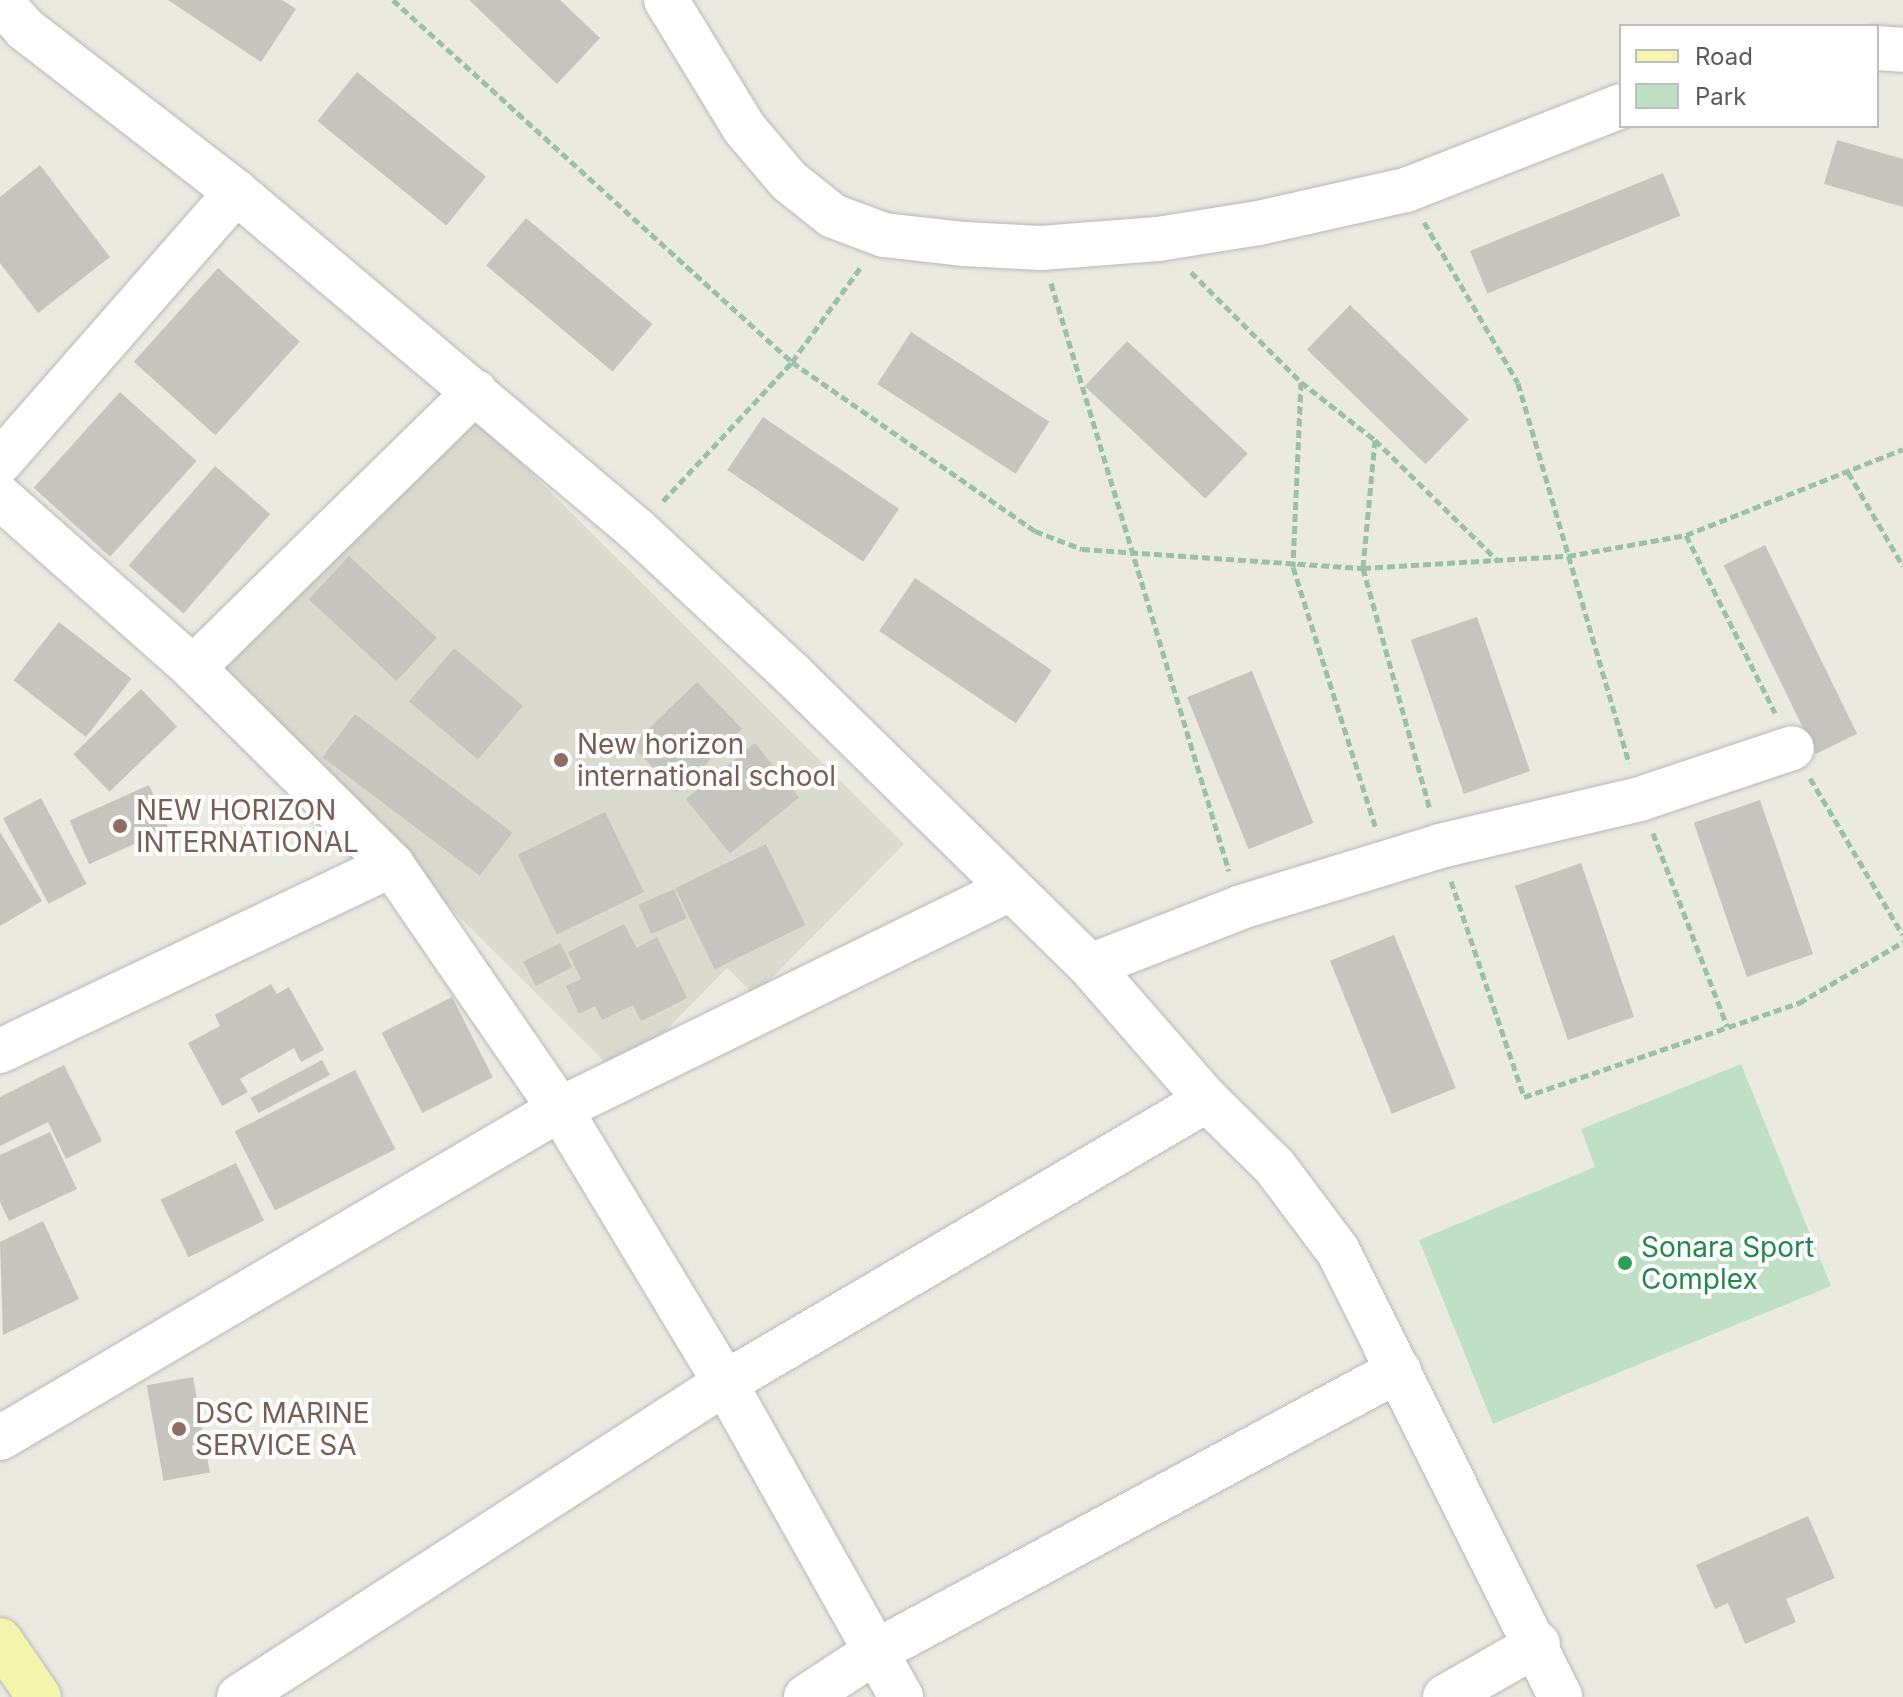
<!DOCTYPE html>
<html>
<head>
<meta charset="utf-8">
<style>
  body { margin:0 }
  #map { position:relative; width:1903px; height:1697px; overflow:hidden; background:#ebeae1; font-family:Inter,sans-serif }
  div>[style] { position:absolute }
  .education>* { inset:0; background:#dadacf }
  .green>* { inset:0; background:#c0e0c6 }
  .building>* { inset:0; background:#c6c4be; transform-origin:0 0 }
  .path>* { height:5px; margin-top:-2.5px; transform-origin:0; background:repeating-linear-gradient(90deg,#9ac0ac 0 8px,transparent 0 12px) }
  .roads { filter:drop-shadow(0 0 2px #b7b7bc) drop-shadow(0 0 2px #b7b7bc) }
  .minor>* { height:44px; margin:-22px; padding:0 22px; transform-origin:22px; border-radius:22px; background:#fff }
  .major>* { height:44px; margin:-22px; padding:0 22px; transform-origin:22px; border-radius:22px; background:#f3f5ac }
  .dots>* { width:22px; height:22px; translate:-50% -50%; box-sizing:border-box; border:4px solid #fff; border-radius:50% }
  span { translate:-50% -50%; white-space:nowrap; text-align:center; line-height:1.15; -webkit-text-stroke:8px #fff; paint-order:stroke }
  .education-label { font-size:28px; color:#785e54 }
  .left { translate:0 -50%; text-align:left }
  .leisure-label { font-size:28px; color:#27864d }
  .legend { position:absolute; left:1619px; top:24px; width:260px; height:104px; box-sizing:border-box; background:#fff; border:2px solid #bdbdbf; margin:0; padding:10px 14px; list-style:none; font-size:24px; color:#5a5b60 }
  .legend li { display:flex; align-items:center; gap:16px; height:40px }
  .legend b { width:40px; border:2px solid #bdbdbf }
</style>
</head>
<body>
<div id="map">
  <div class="education">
    <i style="clip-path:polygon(474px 416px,904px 844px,755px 995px,727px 968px,620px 1077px,218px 676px)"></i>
  </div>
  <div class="green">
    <i style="clip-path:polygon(1741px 1064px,1831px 1286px,1493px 1424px,1419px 1240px,1595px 1167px,1581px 1129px)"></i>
  </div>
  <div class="building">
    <i style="clip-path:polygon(168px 0,282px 0,296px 9px,261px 62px)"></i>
    <i style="clip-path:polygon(469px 0,560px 0,600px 38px,557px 84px)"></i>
    <i style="left:357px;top:72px;width:166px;height:63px;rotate:39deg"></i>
    <i style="clip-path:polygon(1837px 140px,1903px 159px,1903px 207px,1824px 184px)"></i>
    <i style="clip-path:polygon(40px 165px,110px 257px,38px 313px,0 263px,0 197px)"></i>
    <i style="left:1663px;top:173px;width:46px;height:208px;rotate:68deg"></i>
    <i style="left:526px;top:218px;width:165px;height:62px;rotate:40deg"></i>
    <i style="left:218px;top:268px;width:110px;height:126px;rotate:42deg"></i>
    <i style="left:1350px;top:305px;width:165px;height:62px;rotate:44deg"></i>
    <i style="left:911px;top:332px;width:165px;height:62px;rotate:33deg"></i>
    <i style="left:1127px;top:341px;width:165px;height:62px;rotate:43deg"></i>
    <i style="left:120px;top:392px;width:103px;height:129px;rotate:42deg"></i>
    <i style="left:763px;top:417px;width:164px;height:64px;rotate:34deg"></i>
    <i style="left:215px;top:466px;width:73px;height:132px;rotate:41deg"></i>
    <i style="left:1765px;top:545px;width:210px;height:46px;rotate:64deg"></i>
    <i style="left:349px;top:556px;width:120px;height:59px;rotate:43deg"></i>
    <i style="left:915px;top:578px;width:165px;height:64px;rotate:34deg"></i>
    <i style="left:1477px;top:617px;width:163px;height:70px;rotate:71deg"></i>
    <i style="left:59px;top:622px;width:92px;height:74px;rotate:38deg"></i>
    <i style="left:454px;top:648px;width:90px;height:70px;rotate:40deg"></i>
    <i style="left:1252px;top:671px;width:164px;height:70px;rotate:68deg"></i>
    <i style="left:697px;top:682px;width:65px;height:91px;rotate:46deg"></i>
    <i style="left:141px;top:689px;width:52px;height:94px;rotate:46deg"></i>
    <i style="left:355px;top:714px;width:197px;height:54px;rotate:37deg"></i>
    <i style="left:755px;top:743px;width:70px;height:89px;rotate:51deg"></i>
    <i style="left:149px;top:785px;width:48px;height:87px;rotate:66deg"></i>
    <i style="left:41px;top:798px;width:97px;height:43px;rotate:62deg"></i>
    <i style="left:1760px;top:800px;width:163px;height:70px;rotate:71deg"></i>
    <i style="left:605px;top:812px;width:89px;height:97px;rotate:64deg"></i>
    <i style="clip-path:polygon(0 832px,42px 901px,0 926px)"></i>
    <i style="left:766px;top:844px;width:90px;height:101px;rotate:64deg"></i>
    <i style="left:1581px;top:863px;width:163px;height:70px;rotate:71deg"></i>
    <i style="left:674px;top:889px;width:32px;height:39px;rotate:66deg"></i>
    <i style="clip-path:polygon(624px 924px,637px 948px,657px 937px,687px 998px,641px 1021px,633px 1005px,602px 1020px,595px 1006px,579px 1014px,566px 986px,581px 979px,568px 952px)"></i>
    <i style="left:1394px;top:935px;width:165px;height:69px;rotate:68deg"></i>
    <i style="left:560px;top:943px;width:27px;height:41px;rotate:63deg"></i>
    <i style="clip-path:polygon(271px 984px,277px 994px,289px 987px,324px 1050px,301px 1062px,294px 1048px,240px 1079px,248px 1092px,222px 1106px,188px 1043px,220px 1026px,215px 1015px)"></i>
    <i style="left:452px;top:997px;width:90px;height:79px;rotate:63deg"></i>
    <i style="left:322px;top:1060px;width:17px;height:81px;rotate:62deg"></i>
    <i style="clip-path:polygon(64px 1065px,102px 1141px,66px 1159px,48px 1122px,0 1146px,0 1097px)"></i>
    <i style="left:355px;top:1070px;width:89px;height:135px;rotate:63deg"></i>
    <i style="clip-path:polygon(50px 1132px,77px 1189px,9px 1221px,0 1202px,0 1155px)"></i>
    <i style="left:236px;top:1163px;width:64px;height:84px;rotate:64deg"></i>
    <i style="clip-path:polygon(43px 1221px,79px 1299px,3px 1335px,0 1242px)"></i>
    <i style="left:193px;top:1377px;width:97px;height:47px;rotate:80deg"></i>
    <i style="clip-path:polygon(1808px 1516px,1835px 1578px,1786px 1599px,1796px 1622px,1745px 1644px,1728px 1603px,1715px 1609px,1696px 1565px)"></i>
  </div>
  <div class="path">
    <i style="left:393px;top:0;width:539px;rotate:42.22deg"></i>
    <i style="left:792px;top:362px;width:296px;rotate:34.8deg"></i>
    <i style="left:1035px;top:531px;width:50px;rotate:21deg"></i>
    <i style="left:1082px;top:549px;width:282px;rotate:3.9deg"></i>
    <i style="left:1363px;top:568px;width:205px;rotate:-3.4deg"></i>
    <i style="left:1568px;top:556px;width:120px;rotate:-10.1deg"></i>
    <i style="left:1686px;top:535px;width:233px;rotate:-21.6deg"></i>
    <i style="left:1424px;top:222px;width:186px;rotate:59.7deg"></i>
    <i style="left:1518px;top:383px;width:396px;rotate:73.7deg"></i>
    <i style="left:1191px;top:272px;width:156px;rotate:45deg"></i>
    <i style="left:1301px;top:382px;width:94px;rotate:38.1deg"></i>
    <i style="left:1375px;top:440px;width:173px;rotate:44.5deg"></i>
    <i style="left:1051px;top:283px;width:614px;rotate:73.16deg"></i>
    <i style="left:1301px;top:382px;width:185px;rotate:92.5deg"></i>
    <i style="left:1293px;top:567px;width:272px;rotate:72.4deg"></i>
    <i style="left:1375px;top:440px;width:129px;rotate:95.4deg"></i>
    <i style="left:1363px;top:568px;width:251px;rotate:74.5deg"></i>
    <i style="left:1848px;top:472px;width:109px;rotate:59.7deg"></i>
    <i style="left:663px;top:501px;width:190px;rotate:-47.1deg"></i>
    <i style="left:792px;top:362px;width:116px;rotate:-54.1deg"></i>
    <i style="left:1686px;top:535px;width:199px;rotate:63.4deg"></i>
    <i style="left:1810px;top:778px;width:182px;rotate:59.4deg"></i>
    <i style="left:1653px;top:833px;width:207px;rotate:69deg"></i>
    <i style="left:1451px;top:881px;width:228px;rotate:71.3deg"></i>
    <i style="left:1524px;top:1097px;width:291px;rotate:-18.9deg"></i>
    <i style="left:1799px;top:1003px;width:121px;rotate:-30.4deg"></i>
  </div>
  <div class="roads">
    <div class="minor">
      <i style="left:666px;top:0;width:150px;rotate:58.6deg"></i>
      <i style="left:744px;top:128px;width:70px;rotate:49.7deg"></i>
      <i style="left:789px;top:181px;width:56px;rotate:38.5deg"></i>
      <i style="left:833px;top:216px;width:54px;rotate:20.4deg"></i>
      <i style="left:884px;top:235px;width:81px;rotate:6.4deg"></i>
      <i style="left:964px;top:244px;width:77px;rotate:3deg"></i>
      <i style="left:1041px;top:248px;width:117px;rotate:-4.4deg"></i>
      <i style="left:1158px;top:239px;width:102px;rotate:-9deg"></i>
      <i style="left:1259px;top:223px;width:151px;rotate:-12.7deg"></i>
      <i style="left:1406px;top:190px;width:231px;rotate:-21.3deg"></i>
      <i style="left:0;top:1px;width:38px;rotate:48deg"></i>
      <i style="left:25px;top:29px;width:267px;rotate:37.7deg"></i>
      <i style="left:236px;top:192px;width:524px;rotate:40.13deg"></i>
      <i style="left:637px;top:530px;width:213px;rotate:42.9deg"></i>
      <i style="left:793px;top:675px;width:416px;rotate:44.4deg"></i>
      <i style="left:1090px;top:966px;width:178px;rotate:48.9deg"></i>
      <i style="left:1207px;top:1100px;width:95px;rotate:44.6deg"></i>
      <i style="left:1275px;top:1167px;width:105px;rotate:53.1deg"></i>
      <i style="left:1338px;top:1251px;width:498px;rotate:63.5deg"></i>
      <i style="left:1877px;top:48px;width:26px;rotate:4deg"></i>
      <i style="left:0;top:462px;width:359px;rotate:-48.8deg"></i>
      <i style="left:0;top:497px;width:258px;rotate:41.5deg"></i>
      <i style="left:193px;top:668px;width:280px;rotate:44.7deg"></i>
      <i style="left:193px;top:668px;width:395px;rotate:-44.4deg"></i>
      <i style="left:1090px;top:966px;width:162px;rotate:-21.3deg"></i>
      <i style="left:1241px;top:907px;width:208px;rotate:-17deg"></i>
      <i style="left:1440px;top:846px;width:205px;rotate:-13.2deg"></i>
      <i style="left:1640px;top:799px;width:160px;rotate:-18.5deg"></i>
      <i style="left:0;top:1051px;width:434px;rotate:-25.4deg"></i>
      <i style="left:392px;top:865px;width:296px;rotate:55.5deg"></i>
      <i style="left:560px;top:1109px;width:501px;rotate:-26.05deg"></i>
      <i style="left:0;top:1438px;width:649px;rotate:-30.43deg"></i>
      <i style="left:560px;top:1109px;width:320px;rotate:58.9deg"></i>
      <i style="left:725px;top:1383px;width:360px;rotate:60.7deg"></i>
      <i style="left:239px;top:1697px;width:579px;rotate:-32.87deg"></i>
      <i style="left:725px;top:1383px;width:559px;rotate:-30.42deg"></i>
      <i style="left:806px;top:1697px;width:80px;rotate:-33.3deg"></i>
      <i style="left:873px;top:1653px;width:597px;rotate:-28.28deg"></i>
      <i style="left:1445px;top:1697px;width:107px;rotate:-29.7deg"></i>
    </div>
    <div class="major">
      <i style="left:0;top:1640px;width:69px;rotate:55.6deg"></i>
    </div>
  </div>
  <div class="dots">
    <i style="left:561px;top:760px;background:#8d6e63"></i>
    <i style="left:120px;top:826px;background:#8d6e63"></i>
    <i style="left:1625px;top:1263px;background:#2e9e5b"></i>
    <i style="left:179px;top:1429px;background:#8d6e63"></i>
  </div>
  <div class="education-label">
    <span class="left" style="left:577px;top:760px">New horizon<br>international school</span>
    <span class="left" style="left:136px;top:826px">NEW HORIZON<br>INTERNATIONAL</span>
    <span class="left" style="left:195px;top:1429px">DSC MARINE<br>SERVICE SA</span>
  </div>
  <div class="leisure-label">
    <span class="left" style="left:1641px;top:1263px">Sonara Sport<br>Complex</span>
  </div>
  <ul class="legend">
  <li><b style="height:10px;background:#f3f5ac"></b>Road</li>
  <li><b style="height:22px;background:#c0e0c6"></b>Park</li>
  </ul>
</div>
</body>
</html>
